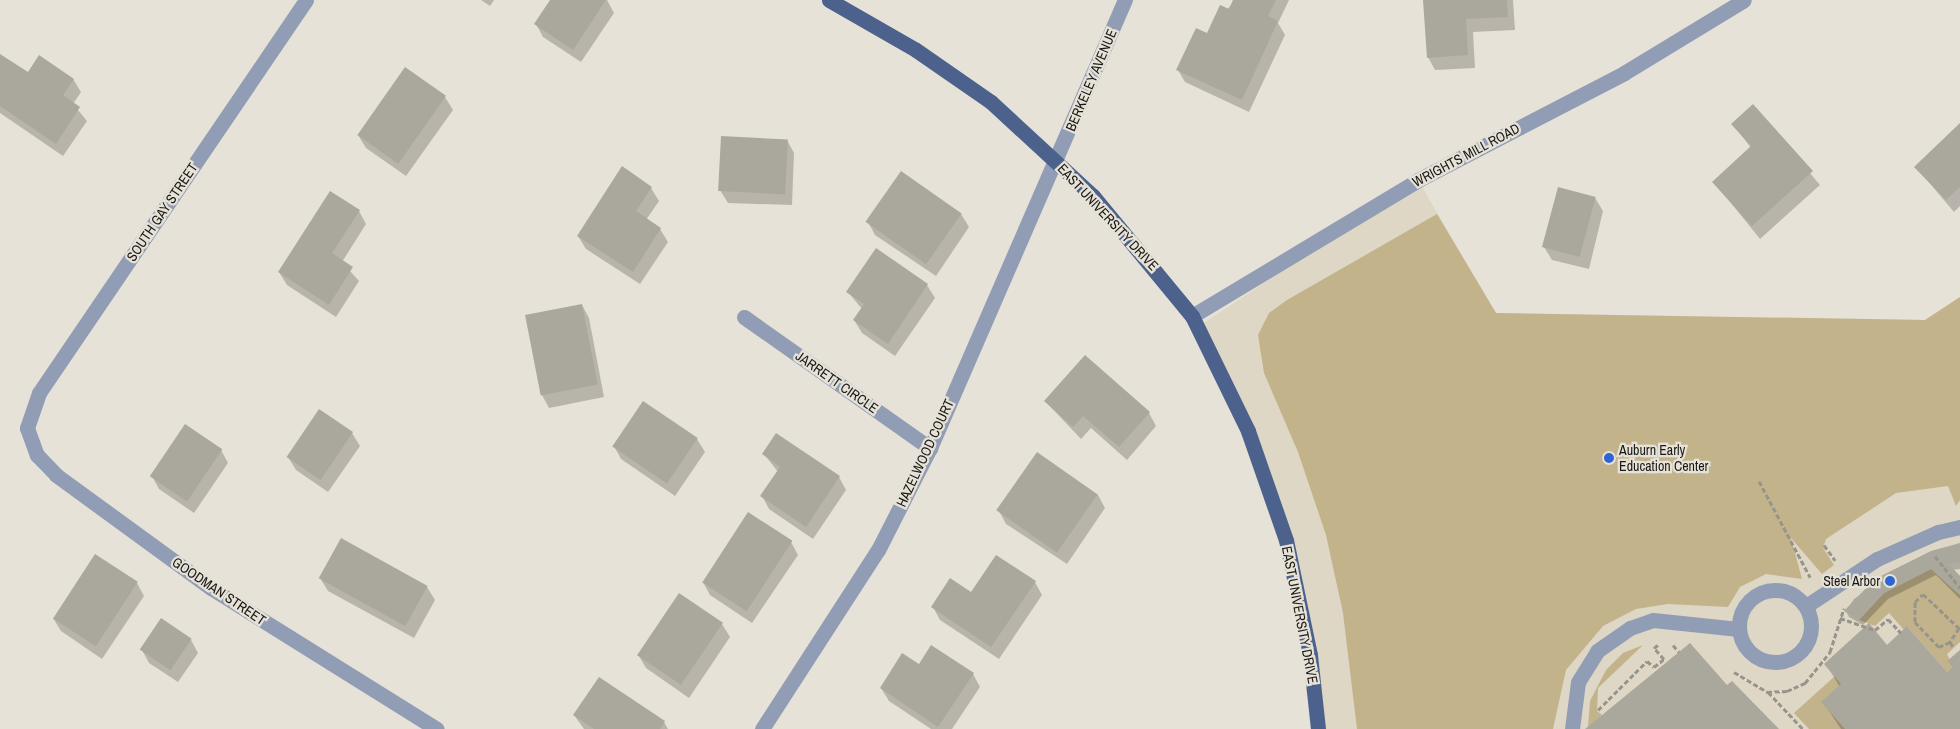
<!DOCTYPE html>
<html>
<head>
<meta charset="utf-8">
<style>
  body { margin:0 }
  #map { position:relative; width:1960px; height:729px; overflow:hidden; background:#e6e2d8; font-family:"Archivo Narrow",sans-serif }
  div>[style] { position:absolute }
  .built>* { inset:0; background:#ded7c6 }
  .green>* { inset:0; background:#c2b38b }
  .shadow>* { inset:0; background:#0003 }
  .building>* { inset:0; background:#aaa79d; transform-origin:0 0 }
  .path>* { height:3px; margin-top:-1.5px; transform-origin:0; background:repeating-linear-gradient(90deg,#97948c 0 5px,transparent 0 7.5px) }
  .minor>* { height:15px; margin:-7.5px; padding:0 7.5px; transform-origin:7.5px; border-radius:7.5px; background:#909db5 }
  .minor>.ring { margin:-7.5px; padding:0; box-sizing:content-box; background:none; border:15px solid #909db5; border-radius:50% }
  .major>* { height:15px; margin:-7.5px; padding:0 7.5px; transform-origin:7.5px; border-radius:7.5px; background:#4c628c }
  .dots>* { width:14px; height:14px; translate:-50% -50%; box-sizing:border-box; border:2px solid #e6e2d8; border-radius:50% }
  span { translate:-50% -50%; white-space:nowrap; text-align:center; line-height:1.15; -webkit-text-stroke:4.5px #e6e2d8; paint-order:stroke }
  .street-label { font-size:14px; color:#1a1915 }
  .poi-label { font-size:14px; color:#1a1915 }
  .left { translate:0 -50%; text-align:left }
  .right { translate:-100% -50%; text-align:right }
</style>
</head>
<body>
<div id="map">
  <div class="built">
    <i style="clip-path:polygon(1418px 180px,1496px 313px,1925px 320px,1960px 297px,1960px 729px,1316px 729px,1285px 540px,1198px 327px)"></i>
  </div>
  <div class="green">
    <i style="clip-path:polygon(1437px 214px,1496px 313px,1925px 320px,1960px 297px,1960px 500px,1956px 506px,1948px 486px,1896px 493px,1826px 539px,1823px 548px,1834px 565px,1822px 574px,1791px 538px,1802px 579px,1766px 574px,1740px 587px,1728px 607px,1668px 604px,1636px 609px,1603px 626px,1566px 670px,1553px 729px,1357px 729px,1343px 613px,1326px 535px,1298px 452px,1264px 373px,1258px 335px,1269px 313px,1287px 300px)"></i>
    <i style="clip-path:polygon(1931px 569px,1960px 595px,1960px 642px,1947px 654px,1953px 666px,1947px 672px,1908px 627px,1904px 630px,1889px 613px,1875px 626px,1859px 620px,1884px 593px)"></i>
    <i style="clip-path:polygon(1643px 645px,1598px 688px,1597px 711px,1602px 715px,1588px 727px,1590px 701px,1606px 670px,1623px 653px)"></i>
    <i style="clip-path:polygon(1835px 676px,1841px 684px,1846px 729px,1809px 729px,1794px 713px)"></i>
  </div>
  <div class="shadow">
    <i style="clip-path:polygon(481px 0,494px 0,490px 6px)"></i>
    <i style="clip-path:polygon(552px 0,607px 0,614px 13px,581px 62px,543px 37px,536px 24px)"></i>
    <i style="clip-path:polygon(1235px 0,1289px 0,1278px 23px,1285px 35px,1249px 112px,1185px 82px,1178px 70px)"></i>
    <i style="clip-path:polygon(1425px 0,1513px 0,1515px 30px,1473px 32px,1475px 68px,1435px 70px,1428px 57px)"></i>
    <i style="clip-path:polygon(0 55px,28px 74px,73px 79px,81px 92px,73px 104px,87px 121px,63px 156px,0 113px)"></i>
    <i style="clip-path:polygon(445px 97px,453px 110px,406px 176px,366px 148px,358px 135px)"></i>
    <i style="clip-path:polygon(1753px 106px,1820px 185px,1760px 239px,1714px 182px,1751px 148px,1733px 124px)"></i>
    <i style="clip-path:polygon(1960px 124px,1960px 206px,1954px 212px,1916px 167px)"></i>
    <i style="clip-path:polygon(787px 140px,794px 153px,792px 205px,728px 203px,720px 190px)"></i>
    <i style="clip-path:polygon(651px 188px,659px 201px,646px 220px,660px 229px,668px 242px,640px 284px,586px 249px,578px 236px)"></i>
    <i style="clip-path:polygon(1595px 198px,1603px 211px,1589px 269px,1552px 260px,1544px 247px)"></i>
    <i style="clip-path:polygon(359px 211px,366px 224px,342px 262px,359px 281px,336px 317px,287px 285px,279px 272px)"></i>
    <i style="clip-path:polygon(961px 214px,969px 227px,936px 276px,875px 235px,868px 222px)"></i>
    <i style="clip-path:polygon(927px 285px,935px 298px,895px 356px,862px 333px,854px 320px,862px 309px,848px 292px)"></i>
    <i style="clip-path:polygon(582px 305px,589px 318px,604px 397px,549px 408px,542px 395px,527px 316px)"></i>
    <i style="clip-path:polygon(1085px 357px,1149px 413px,1156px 426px,1127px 460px,1091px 428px,1081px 439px,1045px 401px)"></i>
    <i style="clip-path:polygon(643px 403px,697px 439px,705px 452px,675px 496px,621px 459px,614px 446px)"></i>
    <i style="clip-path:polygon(352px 433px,360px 446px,328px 492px,296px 470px,288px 457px)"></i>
    <i style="clip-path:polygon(221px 450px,228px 463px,194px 513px,159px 489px,152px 476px)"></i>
    <i style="clip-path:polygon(764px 454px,839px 477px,846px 490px,813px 539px,769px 509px,762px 496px,778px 472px)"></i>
    <i style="clip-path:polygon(1037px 454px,1098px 495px,1105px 508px,1067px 564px,1006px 524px,999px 511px)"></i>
    <i style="clip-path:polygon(341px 540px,427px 587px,435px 600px,414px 638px,328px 591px,320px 578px)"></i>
    <i style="clip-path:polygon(791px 542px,798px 555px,752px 623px,710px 595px,703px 582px)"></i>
    <i style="clip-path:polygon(1960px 544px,1960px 569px,1952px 570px,1960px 579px,1960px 599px,1936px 575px,1888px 599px,1863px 625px,1849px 617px,1846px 611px,1854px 599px,1901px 566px)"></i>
    <i style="clip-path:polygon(1035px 582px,1042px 595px,999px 659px,940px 620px,933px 607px)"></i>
    <i style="clip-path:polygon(137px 583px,144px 596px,102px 659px,61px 631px,53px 618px)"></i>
    <i style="clip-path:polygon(679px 595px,722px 624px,730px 637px,689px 698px,646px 668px,639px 656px)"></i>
    <i style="clip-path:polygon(191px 640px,198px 653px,178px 682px,149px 663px,142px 650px)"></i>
    <i style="clip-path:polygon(1887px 646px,1947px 673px,1953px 668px,1949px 661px,1960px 651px,1960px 729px,1841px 729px,1823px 702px,1840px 687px,1826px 664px)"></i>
    <i style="clip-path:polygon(973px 674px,980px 687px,952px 729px,931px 729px,889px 701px,881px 688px)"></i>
    <i style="clip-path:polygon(574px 715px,664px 722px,668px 729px,584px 729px)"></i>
  </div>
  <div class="building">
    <i style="clip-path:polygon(550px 0,606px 0,573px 50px,534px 24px)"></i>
    <i style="clip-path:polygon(1233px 0,1276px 0,1268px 16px,1278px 21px,1242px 100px,1176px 70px,1196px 28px,1207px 33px,1220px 5px,1229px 9px)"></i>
    <i style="clip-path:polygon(1423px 0,1507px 0,1508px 17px,1466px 19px,1468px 55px,1427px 58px)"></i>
    <i style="clip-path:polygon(0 54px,28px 72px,39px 55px,74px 79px,63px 95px,80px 107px,56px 144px,0 106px)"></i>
    <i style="left:405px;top:67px;width:50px;height:83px;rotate:35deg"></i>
    <i style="clip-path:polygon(1753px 104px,1813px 171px,1752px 226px,1712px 182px,1751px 146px,1731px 124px)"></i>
    <i style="clip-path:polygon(1960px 123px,1960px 187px,1946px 200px,1914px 167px)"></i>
    <i style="left:721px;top:136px;width:67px;height:55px;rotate:3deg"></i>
    <i style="clip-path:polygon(622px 166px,652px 187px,636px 211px,661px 228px,633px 272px,577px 236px)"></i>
    <i style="left:901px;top:171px;width:74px;height:62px;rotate:35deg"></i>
    <i style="left:1558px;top:187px;width:39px;height:62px;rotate:15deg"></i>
    <i style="clip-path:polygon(330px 191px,360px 210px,332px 253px,353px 267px,329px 305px,278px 272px)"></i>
    <i style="clip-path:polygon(876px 248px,928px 284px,888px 344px,853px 320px,864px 304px,846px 292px)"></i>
    <i style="left:582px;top:304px;width:82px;height:58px;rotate:79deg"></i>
    <i style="clip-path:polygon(1085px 355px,1150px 412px,1119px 447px,1083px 416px,1073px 427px,1044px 401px)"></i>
    <i style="left:643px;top:401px;width:66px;height:55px;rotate:34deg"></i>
    <i style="left:319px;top:409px;width:41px;height:58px;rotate:34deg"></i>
    <i style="left:185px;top:424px;width:45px;height:63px;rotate:34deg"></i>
    <i style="clip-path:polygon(776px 433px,840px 476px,806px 527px,760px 496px,780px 467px,762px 454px)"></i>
    <i style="left:1037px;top:452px;width:74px;height:71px;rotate:35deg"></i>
    <i style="left:748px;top:512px;width:53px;height:84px;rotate:33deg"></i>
    <i style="left:341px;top:538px;width:99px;height:46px;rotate:29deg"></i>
    <i style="clip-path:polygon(1960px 543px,1960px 562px,1949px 564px,1960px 576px,1960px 595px,1931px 569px,1884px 593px,1859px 620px,1844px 611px,1875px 579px,1931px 551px)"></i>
    <i style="left:95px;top:554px;width:51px;height:77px;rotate:33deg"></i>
    <i style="clip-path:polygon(996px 555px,1036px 581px,991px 647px,931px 607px,950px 578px,971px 592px)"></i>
    <i style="left:679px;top:593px;width:53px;height:75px;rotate:34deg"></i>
    <i style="left:161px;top:618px;width:37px;height:38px;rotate:34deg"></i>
    <i style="clip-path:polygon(1869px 623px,1887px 645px,1907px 626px,1947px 672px,1953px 666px,1947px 661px,1960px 650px,1960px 729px,1845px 729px,1821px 702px,1841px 684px,1824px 664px)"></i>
    <i style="clip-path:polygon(1690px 643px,1727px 685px,1732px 681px,1779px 729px,1585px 729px)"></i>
    <i style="clip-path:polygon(931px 645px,974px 673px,938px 727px,880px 688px,902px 653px,919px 664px)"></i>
    <i style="clip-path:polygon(599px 677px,665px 721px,660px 729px,594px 729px,573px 715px)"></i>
  </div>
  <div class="path">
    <i style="left:1759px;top:481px;width:109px;rotate:62deg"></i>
    <i style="left:1824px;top:545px;width:19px;rotate:54deg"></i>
    <i style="left:1935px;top:556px;width:41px;rotate:52deg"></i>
    <i style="left:1840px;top:618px;width:37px;rotate:19deg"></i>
    <i style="left:1875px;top:630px;width:17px;rotate:-40deg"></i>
    <i style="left:1888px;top:619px;width:19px;rotate:47deg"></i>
    <i style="left:1950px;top:642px;width:12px;rotate:156deg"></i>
    <i style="left:1939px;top:647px;width:35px;rotate:-134deg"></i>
    <i style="left:1915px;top:622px;width:20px;rotate:-90deg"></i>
    <i style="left:1915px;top:602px;width:11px;rotate:-45deg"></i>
    <i style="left:1923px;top:594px;width:50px;rotate:43.4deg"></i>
    <i style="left:1959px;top:628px;width:17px;rotate:123deg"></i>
    <i style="left:1950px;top:642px;width:7px;rotate:56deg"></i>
    <i style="left:1673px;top:645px;width:9px;rotate:49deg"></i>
    <i style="left:1734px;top:672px;width:39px;rotate:31deg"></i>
    <i style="left:1767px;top:692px;width:20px;rotate:-3deg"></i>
    <i style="left:1787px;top:691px;width:20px;rotate:-24deg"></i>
    <i style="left:1805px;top:683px;width:40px;rotate:-51deg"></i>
    <i style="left:1830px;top:652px;width:46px;rotate:-72.3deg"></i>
    <i style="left:1768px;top:692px;width:51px;rotate:46.6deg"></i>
    <i style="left:1598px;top:710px;width:69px;rotate:-45deg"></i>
    <i style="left:1647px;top:661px;width:9px;rotate:41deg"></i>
    <i style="left:1654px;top:667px;width:13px;rotate:-39deg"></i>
    <i style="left:1664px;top:659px;width:15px;rotate:-132deg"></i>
    <i style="left:1654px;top:648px;width:6px;rotate:-39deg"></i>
  </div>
  <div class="minor">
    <i style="left:306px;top:0;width:475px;rotate:124.2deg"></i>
    <i style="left:39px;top:393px;width:37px;rotate:109deg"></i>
    <i style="left:27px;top:428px;width:29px;rotate:70deg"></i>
    <i style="left:37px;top:455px;width:28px;rotate:46deg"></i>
    <i style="left:56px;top:475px;width:192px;rotate:36.1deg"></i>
    <i style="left:211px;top:588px;width:266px;rotate:32deg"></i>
    <i style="left:1192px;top:316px;width:264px;rotate:-31deg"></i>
    <i style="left:1418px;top:180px;width:232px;rotate:-27.4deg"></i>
    <i style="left:1624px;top:73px;width:140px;rotate:-31.3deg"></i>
    <i style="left:744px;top:317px;width:228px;rotate:35.2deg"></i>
    <i class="ring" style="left:1739px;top:590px;width:57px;height:57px"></i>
    <i style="left:1806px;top:606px;width:85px;rotate:-33.5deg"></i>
    <i style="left:1877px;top:559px;width:67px;rotate:-23.9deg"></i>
    <i style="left:1938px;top:532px;width:23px;rotate:-13deg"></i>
    <i style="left:762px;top:729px;width:213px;rotate:-57.1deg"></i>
    <i style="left:878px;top:550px;width:114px;rotate:-63deg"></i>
    <i style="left:930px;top:448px;width:489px;rotate:-66.5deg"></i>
    <i style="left:1572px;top:729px;width:47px;rotate:-82.7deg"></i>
    <i style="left:1578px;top:682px;width:36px;rotate:-58deg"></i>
    <i style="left:1597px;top:651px;width:40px;rotate:-34.9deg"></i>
    <i style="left:1630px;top:628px;width:24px;rotate:-19deg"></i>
    <i style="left:1653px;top:620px;width:86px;rotate:6deg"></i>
  </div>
  <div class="major">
    <i style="left:829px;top:0;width:100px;rotate:29.9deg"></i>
    <i style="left:916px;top:50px;width:91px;rotate:34.7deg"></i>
    <i style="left:991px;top:102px;width:139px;rotate:42.7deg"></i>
    <i style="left:1093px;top:196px;width:156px;rotate:50.5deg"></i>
    <i style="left:1192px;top:316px;width:128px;rotate:64deg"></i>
    <i style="left:1248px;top:431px;width:115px;rotate:70.8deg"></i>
    <i style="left:1286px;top:540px;width:117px;rotate:78.2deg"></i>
    <i style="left:1310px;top:655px;width:74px;rotate:83.8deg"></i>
  </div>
  <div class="dots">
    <i style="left:1609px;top:458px;background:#2e65d3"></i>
    <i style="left:1890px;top:581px;background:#2e65d3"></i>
  </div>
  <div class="street-label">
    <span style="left:1091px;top:80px;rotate:-67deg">BERKELEY AVENUE</span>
    <span style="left:1466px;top:155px;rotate:-28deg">WRIGHTS MILL ROAD</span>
    <span style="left:162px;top:212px;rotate:-56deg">SOUTH GAY STREET</span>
    <span style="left:1108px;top:217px;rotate:47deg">EAST UNIVERSITY DRIVE</span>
    <span style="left:837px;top:382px;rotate:35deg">JARRETT CIRCLE</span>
    <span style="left:925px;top:453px;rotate:-65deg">HAZELWOOD COURT</span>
    <span style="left:219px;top:591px;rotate:34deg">GOODMAN STREET</span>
    <span style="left:1300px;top:615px;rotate:79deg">EAST UNIVERSITY DRIVE</span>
  </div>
  <div class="poi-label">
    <span class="left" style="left:1619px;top:458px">Auburn Early<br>Education Center</span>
    <span class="right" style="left:1880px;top:581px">Steel Arbor</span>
  </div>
</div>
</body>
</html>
